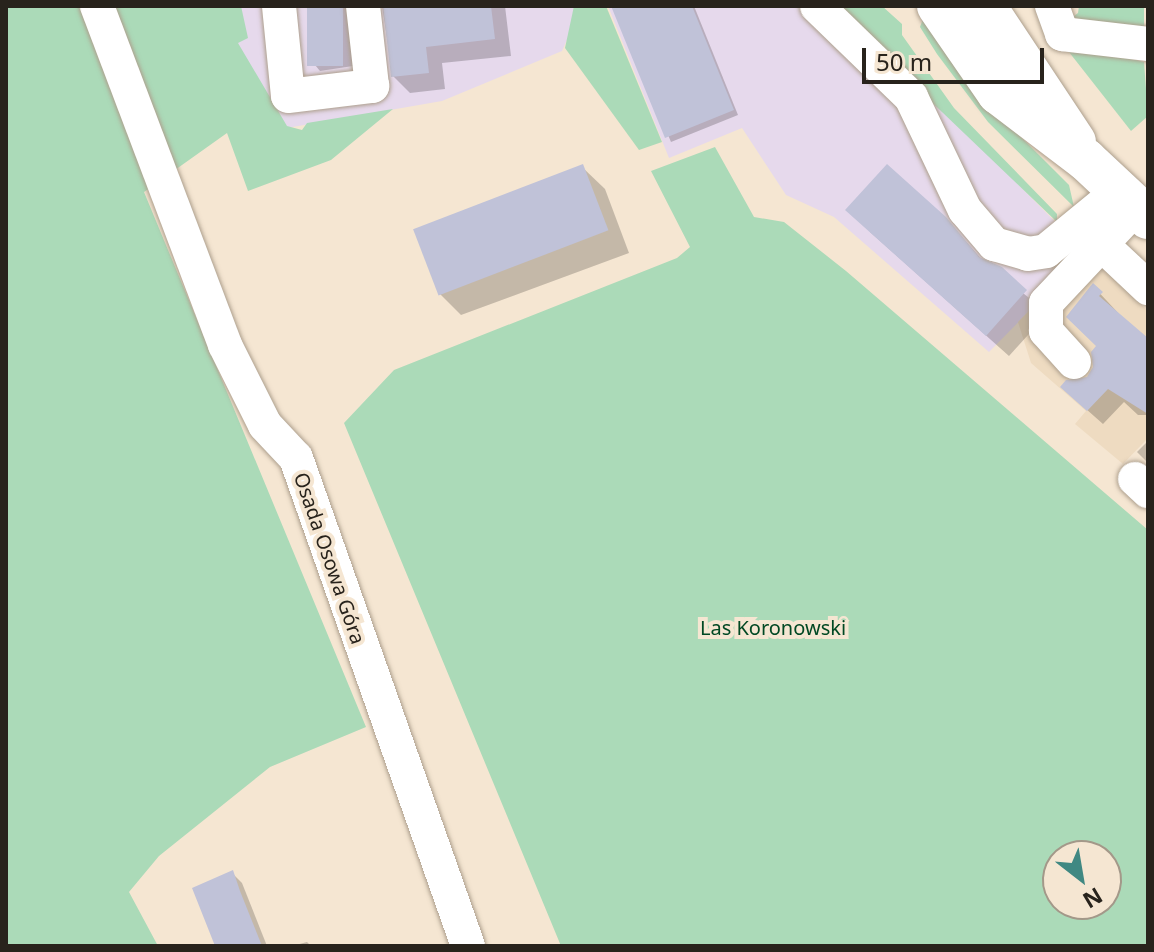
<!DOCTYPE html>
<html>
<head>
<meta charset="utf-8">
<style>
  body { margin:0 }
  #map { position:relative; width:1154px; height:952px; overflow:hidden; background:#f5e6d2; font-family:"Noto Sans",sans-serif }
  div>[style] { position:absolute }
  .commercial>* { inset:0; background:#e6d9ec }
  .built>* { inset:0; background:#eedbc1 }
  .green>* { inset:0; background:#abdab8 }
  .shadow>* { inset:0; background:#0003 }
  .building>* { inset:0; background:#c0c2d8; transform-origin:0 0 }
  .roads { filter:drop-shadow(0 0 2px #ad9f8d) drop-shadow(0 0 2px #ad9f8d) }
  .minor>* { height:34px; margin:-17px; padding:0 17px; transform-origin:17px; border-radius:17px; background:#fff }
  .major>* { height:42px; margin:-21px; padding:0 21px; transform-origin:21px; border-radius:21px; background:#fff }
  span { translate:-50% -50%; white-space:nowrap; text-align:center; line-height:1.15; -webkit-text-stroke:8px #f5e6d2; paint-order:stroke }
  .street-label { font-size:20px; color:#28231c }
  .park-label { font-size:20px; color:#004823 }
  .frame { position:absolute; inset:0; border:8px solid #28231c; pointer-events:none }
  .north { position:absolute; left:1042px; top:840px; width:80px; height:80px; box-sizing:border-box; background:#f5e6d2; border:2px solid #a39889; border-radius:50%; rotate:149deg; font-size:22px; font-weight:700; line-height:32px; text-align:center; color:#28231c }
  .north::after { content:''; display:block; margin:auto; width:28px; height:36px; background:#408882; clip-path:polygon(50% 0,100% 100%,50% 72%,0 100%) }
  .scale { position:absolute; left:862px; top:48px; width:182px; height:36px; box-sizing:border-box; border:4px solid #28231c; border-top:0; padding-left:10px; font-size:24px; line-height:28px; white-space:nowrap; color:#28231c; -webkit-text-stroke:6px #f5e6d2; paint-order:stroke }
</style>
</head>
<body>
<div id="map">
  <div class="commercial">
    <i style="clip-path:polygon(224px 6px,576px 6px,579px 13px,562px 51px,442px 101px,281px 129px,231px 41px)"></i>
    <i style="clip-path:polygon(608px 6px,842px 6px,1086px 253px,989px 352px,834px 217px,786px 195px,742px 128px,669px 158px)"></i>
  </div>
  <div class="built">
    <i style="clip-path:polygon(1086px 253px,1148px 311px,1148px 438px,1123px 464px,1075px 424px,1086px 411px,1031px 363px,1018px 322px)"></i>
  </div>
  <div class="green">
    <i style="clip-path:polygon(6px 6px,241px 6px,248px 38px,238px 43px,287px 126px,302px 130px,307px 123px,393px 109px,331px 160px,248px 191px,227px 133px,144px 192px,366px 727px,270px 767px,159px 856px,129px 892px,158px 946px,6px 946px)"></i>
    <i style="clip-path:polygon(574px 6px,606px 6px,662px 142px,639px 150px,565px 48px)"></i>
    <i style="clip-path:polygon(841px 6px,882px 6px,902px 24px,902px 35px,954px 108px,1057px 214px,1057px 222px,919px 90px)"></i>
    <i style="clip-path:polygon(1079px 6px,1144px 6px,1144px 32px,1061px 26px,1078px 13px)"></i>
    <i style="clip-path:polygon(923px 19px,992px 108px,1069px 185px,1074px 207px,988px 122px,937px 54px,920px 27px)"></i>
    <i style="clip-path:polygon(1069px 44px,1144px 62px,1148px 116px,1131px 131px,1069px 52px)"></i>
    <i style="clip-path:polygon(evenodd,715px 147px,754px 217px,784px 222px,846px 271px,1148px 530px,1148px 946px,561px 946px,344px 423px,394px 370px,677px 258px,690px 247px,651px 171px,715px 147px,1106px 856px,1106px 904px,1058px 904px,1058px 856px,1106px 856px)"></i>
  </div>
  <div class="shadow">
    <i style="clip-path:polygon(309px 6px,348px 6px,353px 66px,320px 71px,315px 65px)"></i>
    <i style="clip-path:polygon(382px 6px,505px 6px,511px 56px,442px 63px,445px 89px,410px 93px,393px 76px)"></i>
    <i style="clip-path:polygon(614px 6px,694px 6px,738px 115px,671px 142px)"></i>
    <i style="clip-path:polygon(582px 167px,605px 189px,629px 253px,461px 315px,439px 293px)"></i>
    <i style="clip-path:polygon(945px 218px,984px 262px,1048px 313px,1009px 356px,870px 232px)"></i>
    <i style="clip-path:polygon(1093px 286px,1148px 345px,1148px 415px,1138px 415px,1124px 402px,1103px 424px,1077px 401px,1095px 368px,1099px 346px)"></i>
    <i style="clip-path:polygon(1148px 441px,1148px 463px,1137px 452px)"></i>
    <i style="clip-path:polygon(232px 873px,242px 883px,267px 946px,218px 946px)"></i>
    <i style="clip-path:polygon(307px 942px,311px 946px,292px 946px)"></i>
  </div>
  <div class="building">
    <i style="left:307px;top:6px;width:36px;height:60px"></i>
    <i style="clip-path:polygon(383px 6px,491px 6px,495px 39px,426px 47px,429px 73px,391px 77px)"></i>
    <i style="clip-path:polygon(611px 6px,692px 6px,734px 110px,665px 138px)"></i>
    <i style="left:583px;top:164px;width:71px;height:182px;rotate:69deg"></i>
    <i style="clip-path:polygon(887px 164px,946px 217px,979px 257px,1002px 267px,1027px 290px,986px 336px,845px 210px)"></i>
    <i style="clip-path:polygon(1093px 283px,1103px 292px,1099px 296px,1148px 338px,1148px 414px,1108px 389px,1087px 411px,1060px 387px,1066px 380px,1087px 377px,1093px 367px,1091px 352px,1096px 346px,1066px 317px)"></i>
    <i style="clip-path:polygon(233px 870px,240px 891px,262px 946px,215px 946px,192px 888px)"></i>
  </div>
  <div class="roads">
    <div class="minor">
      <i style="left:97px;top:6px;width:362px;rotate:69.3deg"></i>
      <i style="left:225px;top:345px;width:89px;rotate:63.4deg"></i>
      <i style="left:265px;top:425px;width:45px;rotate:46.8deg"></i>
      <i style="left:296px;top:458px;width:517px;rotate:70.58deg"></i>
      <i style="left:279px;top:6px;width:90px;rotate:84.3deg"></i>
      <i style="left:288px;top:96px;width:85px;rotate:-6.8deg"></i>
      <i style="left:372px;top:86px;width:81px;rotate:-96.4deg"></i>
      <i style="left:817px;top:6px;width:131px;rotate:44.1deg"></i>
      <i style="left:911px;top:97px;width:125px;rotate:64.5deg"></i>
      <i style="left:965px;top:210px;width:45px;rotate:49.5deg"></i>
      <i style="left:994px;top:244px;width:35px;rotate:16deg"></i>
      <i style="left:1028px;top:254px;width:18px;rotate:-9deg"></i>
      <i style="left:1046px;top:251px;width:94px;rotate:-39.4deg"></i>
      <i style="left:1052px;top:6px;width:30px;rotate:70deg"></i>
      <i style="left:1062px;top:34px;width:87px;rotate:6.6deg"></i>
      <i style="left:1114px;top:256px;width:47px;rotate:43.3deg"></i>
      <i style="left:1074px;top:362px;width:42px;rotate:-132.1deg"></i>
      <i style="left:1046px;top:331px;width:28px;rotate:-90deg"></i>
      <i style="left:1046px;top:303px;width:132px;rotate:-46.8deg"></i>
      <i style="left:1135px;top:479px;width:18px;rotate:43deg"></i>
    </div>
    <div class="major">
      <i style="left:938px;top:6px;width:106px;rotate:55.4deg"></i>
      <i style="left:998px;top:93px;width:111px;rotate:37.3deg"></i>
      <i style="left:1086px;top:160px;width:85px;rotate:43.1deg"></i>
      <i style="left:985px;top:6px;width:163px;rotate:56.5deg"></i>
    </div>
  </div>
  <div class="street-label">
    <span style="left:330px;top:558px;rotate:71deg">Osada Osowa Góra</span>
  </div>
  <div class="park-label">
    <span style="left:773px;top:627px">Las Koronowski</span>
  </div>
  <div class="frame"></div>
  <div class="north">N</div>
  <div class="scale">50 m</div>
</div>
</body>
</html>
